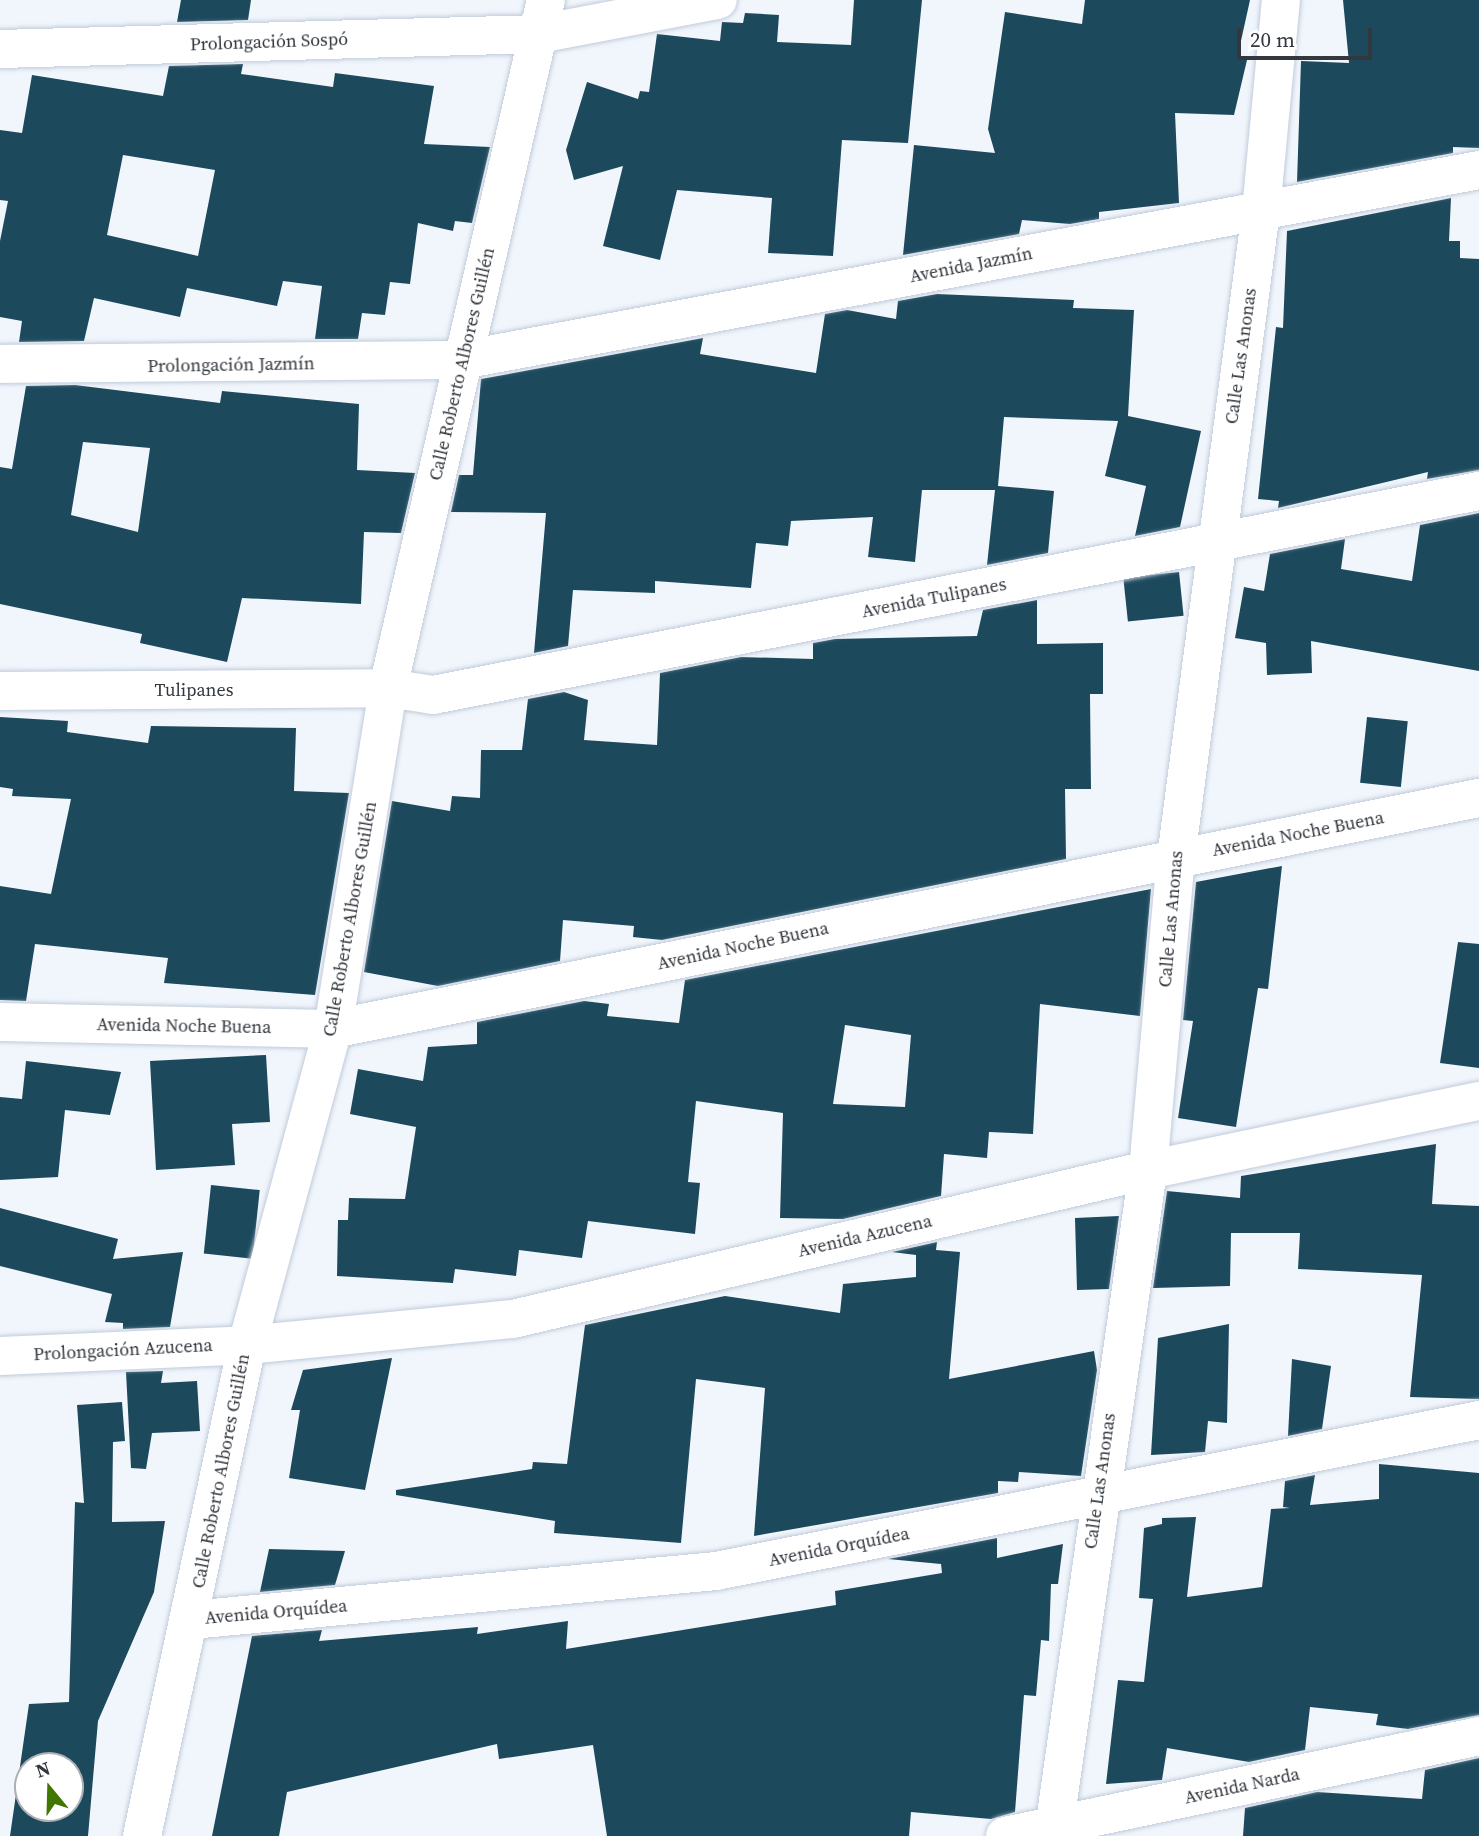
<!DOCTYPE html>
<html>
<head>
<meta charset="utf-8">
<style>
  body { margin:0 }
  #map { position:relative; width:1479px; height:1836px; overflow:hidden; background:#f1f6fc; font-family:"Source Serif 4",serif }
  div>[style] { position:absolute }
  .building>* { inset:0; background:#1d495d; transform-origin:0 0 }
  .roads { filter:drop-shadow(0 0 2px #c0cbda) drop-shadow(0 0 2px #c0cbda) }
  .street>* { height:38px; margin:-19px; padding:0 19px; transform-origin:19px; border-radius:19px; background:#fff }
  span { translate:-50% -50%; white-space:nowrap; text-align:center; line-height:1.15; -webkit-text-stroke:7px #fff; paint-order:stroke }
  .street-label { font-size:18px; color:#33383e }
  .north { position:absolute; left:14px; top:1752px; width:70px; height:70px; box-sizing:border-box; background:#fff; border:2px solid #adafb2; border-radius:50%; rotate:341deg; font-size:19px; font-weight:700; line-height:28px; text-align:center; color:#33383e }
  .north::after { content:''; display:block; margin:auto; width:24px; height:32px; background:#417600; clip-path:polygon(50% 0,100% 100%,50% 72%,0 100%) }
  .scale { position:absolute; left:1237px; top:28px; width:135px; height:32px; box-sizing:border-box; border:4px solid #33383e; border-top:0; padding-left:9px; font-size:21px; line-height:24px; white-space:nowrap; color:#33383e; -webkit-text-stroke:5px #fff; paint-order:stroke }
</style>
</head>
<body>
<div id="map">
  <div class="building">
    <i style="clip-path:polygon(181px 0,251px 0,248px 20px,177px 22px)"></i>
    <i style="clip-path:polygon(854px 0,922px 0,908px 143px,842px 140px,833px 256px,768px 253px,772px 198px,677px 190px,660px 260px,603px 246px,623px 166px,574px 180px,566px 150px,587px 82px,638px 99px,640px 91px,649px 92px,657px 34px,720px 41px,722px 22px,743px 23px,745px 13px,779px 15px,777px 42px,851px 45px)"></i>
    <i style="clip-path:polygon(1085px 0,1250px 0,1237px 59px,1247px 60px,1234px 115px,1175px 113px,1179px 203px,1099px 212px,1099px 219px,1070px 224px,1022px 220px,1019px 234px,903px 255px,914px 145px,995px 153px,988px 129px,1005px 12px,1082px 24px)"></i>
    <i style="clip-path:polygon(1343px 0,1479px 0,1479px 148px,1453px 147px,1453px 153px,1297px 182px,1301px 61px,1349px 63px)"></i>
    <i style="clip-path:polygon(evenodd,243px 64px,241px 74px,333px 87px,335px 73px,434px 86px,424px 144px,490px 147px,472px 223px,455px 221px,453px 231px,418px 223px,410px 284px,390px 282px,385px 315px,362px 313px,358px 339px,315px 339px,322px 286px,283px 281px,277px 306px,187px 288px,180px 317px,94px 298px,84px 341px,19px 342px,22px 321px,0 317px,0 241px,8px 201px,0 200px,0 130px,22px 133px,32px 75px,163px 96px,169px 66px,243px 64px,123px 155px,215px 170px,198px 256px,107px 235px,123px 155px)"></i>
    <i style="clip-path:polygon(1451px 198px,1449px 241px,1460px 241px,1460px 258px,1479px 259px,1479px 470px,1427px 479px,1428px 472px,1278px 508px,1279px 501px,1258px 499px,1276px 327px,1283px 328px,1287px 231px)"></i>
    <i style="clip-path:polygon(937px 294px,1074px 300px,1073px 308px,1134px 310px,1128px 416px,1201px 431px,1180px 527px,1135px 536px,1146px 486px,1105px 476px,1118px 421px,1004px 417px,998px 486px,1054px 491px,1048px 553px,987px 565px,995px 490px,922px 490px,915px 562px,868px 557px,873px 517px,791px 521px,788px 546px,756px 543px,751px 588px,655px 581px,655px 593px,573px 590px,568px 646px,534px 653px,546px 513px,451px 512px,459px 475px,473px 475px,481px 379px,703px 338px,700px 354px,816px 373px,825px 314px,847px 310px,896px 319px,898px 301px)"></i>
    <i style="clip-path:polygon(evenodd,75px 385px,220px 403px,222px 391px,359px 404px,357px 470px,415px 473px,401px 533px,364px 532px,361px 604px,242px 598px,227px 662px,140px 643px,142px 634px,0 604px,0 467px,12px 469px,26px 386px,75px 385px,83px 442px,150px 448px,138px 532px,71px 515px,83px 442px)"></i>
    <i style="clip-path:polygon(1479px 513px,1479px 671px,1311px 641px,1312px 673px,1267px 675px,1266px 643px,1235px 638px,1244px 587px,1264px 591px,1270px 554px,1345px 539px,1341px 569px,1412px 581px,1420px 525px)"></i>
    <i style="left:1179px;top:572px;width:44px;height:56px;rotate:84deg"></i>
    <i style="clip-path:polygon(1037px 600px,1037px 644px,1103px 643px,1103px 694px,1090px 694px,1091px 789px,1065px 789px,1066px 859px,662px 940px,633px 937px,634px 926px,563px 920px,560px 961px,438px 986px,364px 972px,392px 801px,450px 811px,452px 796px,480px 798px,481px 750px,522px 750px,528px 699px,564px 692px,588px 700px,584px 740px,657px 745px,660px 673px,741px 657px,813px 659px,813px 643px,835px 639px,977px 636px,983px 610px)"></i>
    <i style="clip-path:polygon(0 717px,68px 721px,67px 732px,148px 743px,151px 726px,296px 728px,294px 791px,349px 793px,315px 995px,164px 983px,168px 958px,35px 944px,26px 1001px,0 1000px,0 886px,51px 894px,71px 799px,12px 796px,13px 789px,0 787px)"></i>
    <i style="left:1367px;top:717px;width:41px;height:66px;rotate:6deg"></i>
    <i style="clip-path:polygon(1282px 866px,1268px 989px,1258px 988px,1236px 1127px,1178px 1118px,1193px 1021px,1183px 1020px,1196px 882px)"></i>
    <i style="clip-path:polygon(evenodd,1151px 889px,1140px 1016px,1040px 1004px,1033px 1134px,989px 1132px,987px 1158px,944px 1154px,941px 1196px,843px 1219px,780px 1218px,783px 1113px,696px 1101px,688px 1182px,700px 1183px,695px 1234px,588px 1221px,582px 1258px,519px 1250px,516px 1276px,455px 1269px,453px 1283px,337px 1276px,338px 1220px,348px 1220px,349px 1198px,405px 1199px,416px 1127px,350px 1114px,358px 1069px,423px 1081px,428px 1047px,477px 1044px,477px 1022px,584px 1001px,609px 1004px,607px 1016px,679px 1023px,685px 980px,1151px 889px,845px 1025px,911px 1035px,905px 1107px,833px 1104px,845px 1025px)"></i>
    <i style="clip-path:polygon(1458px 942px,1479px 944px,1479px 1068px,1440px 1063px)"></i>
    <i style="clip-path:polygon(266px 1055px,270px 1122px,232px 1124px,235px 1165px,156px 1170px,150px 1061px)"></i>
    <i style="clip-path:polygon(26px 1061px,121px 1072px,110px 1115px,65px 1110px,58px 1177px,0 1180px,0 1097px,22px 1099px)"></i>
    <i style="clip-path:polygon(1436px 1144px,1432px 1204px,1479px 1206px,1479px 1399px,1410px 1397px,1422px 1275px,1298px 1269px,1300px 1233px,1231px 1233px,1230px 1286px,1153px 1288px,1167px 1191px,1240px 1198px,1241px 1176px)"></i>
    <i style="left:211px;top:1185px;width:49px;height:69px;rotate:6deg"></i>
    <i style="clip-path:polygon(0 1208px,118px 1239px,113px 1259px,183px 1252px,170px 1327px,123px 1329px,123px 1323px,105px 1322px,112px 1294px,0 1266px)"></i>
    <i style="clip-path:polygon(1119px 1216px,1109px 1289px,1077px 1290px,1075px 1218px)"></i>
    <i style="clip-path:polygon(937px 1242px,936px 1250px,960px 1252px,949px 1379px,1094px 1351px,1097px 1370px,1081px 1476px,1019px 1472px,1018px 1482px,998px 1481px,998px 1493px,754px 1536px,765px 1388px,696px 1379px,681px 1543px,554px 1533px,555px 1521px,396px 1495px,396px 1490px,532px 1469px,533px 1462px,567px 1464px,585px 1325px,725px 1296px,840px 1313px,843px 1284px,916px 1277px,916px 1255px,892px 1252px)"></i>
    <i style="clip-path:polygon(1229px 1324px,1227px 1423px,1208px 1421px,1205px 1452px,1151px 1455px,1158px 1338px)"></i>
    <i style="clip-path:polygon(392px 1358px,365px 1490px,289px 1478px,300px 1410px,291px 1410px,303px 1370px)"></i>
    <i style="clip-path:polygon(1292px 1359px,1331px 1366px,1322px 1429px,1288px 1436px)"></i>
    <i style="clip-path:polygon(163px 1371px,161px 1383px,197px 1381px,200px 1431px,152px 1433px,146px 1469px,131px 1468px,126px 1372px)"></i>
    <i style="clip-path:polygon(evenodd,122px 1402px,125px 1441px,113px 1442px,112px 1522px,165px 1521px,154px 1592px,98px 1721px,88px 1836px,10px 1836px,29px 1704px,69px 1702px,75px 1502px,84px 1503px,77px 1405px,122px 1402px,28px 1766px,70px 1766px,70px 1808px,28px 1808px,28px 1766px)"></i>
    <i style="clip-path:polygon(1379px 1464px,1479px 1473px,1479px 1715px,1408px 1729px,1376px 1725px,1378px 1714px,1310px 1707px,1305px 1750px,1249px 1762px,1167px 1748px,1162px 1780px,1106px 1784px,1118px 1680px,1144px 1682px,1153px 1599px,1139px 1598px,1144px 1528px,1162px 1524px,1162px 1518px,1196px 1517px,1187px 1597px,1262px 1587px,1271px 1509px,1290px 1508px,1283px 1507px,1285px 1481px,1315px 1475px,1310px 1505px,1379px 1499px)"></i>
    <i style="clip-path:polygon(997px 1538px,997px 1558px,1063px 1544px,1058px 1584px,1051px 1584px,1049px 1641px,1041px 1640px,1036px 1696px,1024px 1695px,1015px 1812px,991px 1819px,911px 1812px,909px 1836px,607px 1836px,593px 1745px,499px 1759px,497px 1744px,287px 1792px,279px 1836px,212px 1836px,252px 1636px,322px 1630px,319px 1641px,478px 1627px,477px 1634px,568px 1621px,566px 1649px,836px 1605px,835px 1591px,942px 1573px,941px 1564px,888px 1559px)"></i>
    <i style="clip-path:polygon(269px 1549px,345px 1551px,335px 1585px,260px 1592px)"></i>
    <i style="clip-path:polygon(1479px 1758px,1479px 1836px,1243px 1836px,1245px 1808px,1317px 1792px,1422px 1799px,1425px 1770px)"></i>
  </div>
  <div class="roads">
    <div class="street">
      <i style="left:0;top:49px;width:539px;rotate:-1.59deg"></i>
      <i style="left:539px;top:34px;width:182px;rotate:-10.8deg"></i>
      <i style="left:0;top:364px;width:462px;rotate:-0.5deg"></i>
      <i style="left:462px;top:360px;width:1035px;rotate:-10.58deg"></i>
      <i style="left:0;top:691px;width:388px;rotate:-0.4deg"></i>
      <i style="left:388px;top:688px;width:46px;rotate:8.8deg"></i>
      <i style="left:433px;top:695px;width:1066px;rotate:-11.04deg"></i>
      <i style="left:0;top:1022px;width:333px;rotate:1.2deg"></i>
      <i style="left:333px;top:1029px;width:1169px;rotate:-11.4deg"></i>
      <i style="left:0;top:1356px;width:247px;rotate:-2.5deg"></i>
      <i style="left:247px;top:1345px;width:267px;rotate:-5.6deg"></i>
      <i style="left:513px;top:1319px;width:652px;rotate:-13.21deg"></i>
      <i style="left:1148px;top:1170px;width:338px;rotate:-11.8deg"></i>
      <i style="left:191px;top:1620px;width:527px;rotate:-5.33deg"></i>
      <i style="left:716px;top:1571px;width:778px;rotate:-11.19deg"></i>
      <i style="left:142px;top:1836px;width:502px;rotate:-77.93deg"></i>
      <i style="left:247px;top:1345px;width:327px;rotate:-74.8deg"></i>
      <i style="left:333px;top:1029px;width:345px;rotate:-80.8deg"></i>
      <i style="left:388px;top:688px;width:706px;rotate:-77.07deg"></i>
      <i style="left:1005px;top:1836px;width:484px;rotate:-11.9deg"></i>
      <i style="left:1053px;top:1836px;width:673px;rotate:-81.88deg"></i>
      <i style="left:1148px;top:1170px;width:313px;rotate:-84.9deg"></i>
      <i style="left:1176px;top:858px;width:653px;rotate:-82.52deg"></i>
      <i style="left:1261px;top:211px;width:212px;rotate:-84.6deg"></i>
    </div>
  </div>
  <div class="street-label">
    <span style="left:269px;top:42px;rotate:-2deg">Prolongación Sospó</span>
    <span style="left:971px;top:265px;rotate:-11deg">Avenida Jazmín</span>
    <span style="left:1241px;top:356px;rotate:-82deg">Calle Las Anonas</span>
    <span style="left:462px;top:364px;rotate:-77deg">Calle Roberto Albores Guillén</span>
    <span style="left:231px;top:365px;rotate:-1deg">Prolongación Jazmín</span>
    <span style="left:934px;top:598px;rotate:-11deg">Avenida Tulipanes</span>
    <span style="left:194px;top:690px">Tulipanes</span>
    <span style="left:1298px;top:834px;rotate:-11deg">Avenida Noche Buena</span>
    <span style="left:350px;top:919px;rotate:-80deg">Calle Roberto Albores Guillén</span>
    <span style="left:1171px;top:919px;rotate:-85deg">Calle Las Anonas</span>
    <span style="left:743px;top:946px;rotate:-12deg">Avenida Noche Buena</span>
    <span style="left:184px;top:1026px;rotate:1deg">Avenida Noche Buena</span>
    <span style="left:865px;top:1236px;rotate:-13deg">Avenida Azucena</span>
    <span style="left:123px;top:1350px;rotate:-3deg">Prolongación Azucena</span>
    <span style="left:221px;top:1471px;rotate:-79deg">Calle Roberto Albores Guillén</span>
    <span style="left:1100px;top:1481px;rotate:-82deg">Calle Las Anonas</span>
    <span style="left:839px;top:1547px;rotate:-11deg">Avenida Orquídea</span>
    <span style="left:276px;top:1612px;rotate:-5deg">Avenida Orquídea</span>
    <span style="left:1242px;top:1786px;rotate:-12deg">Avenida Narda</span>
  </div>
  <div class="north">N</div>
  <div class="scale">20 m</div>
</div>
</body>
</html>
